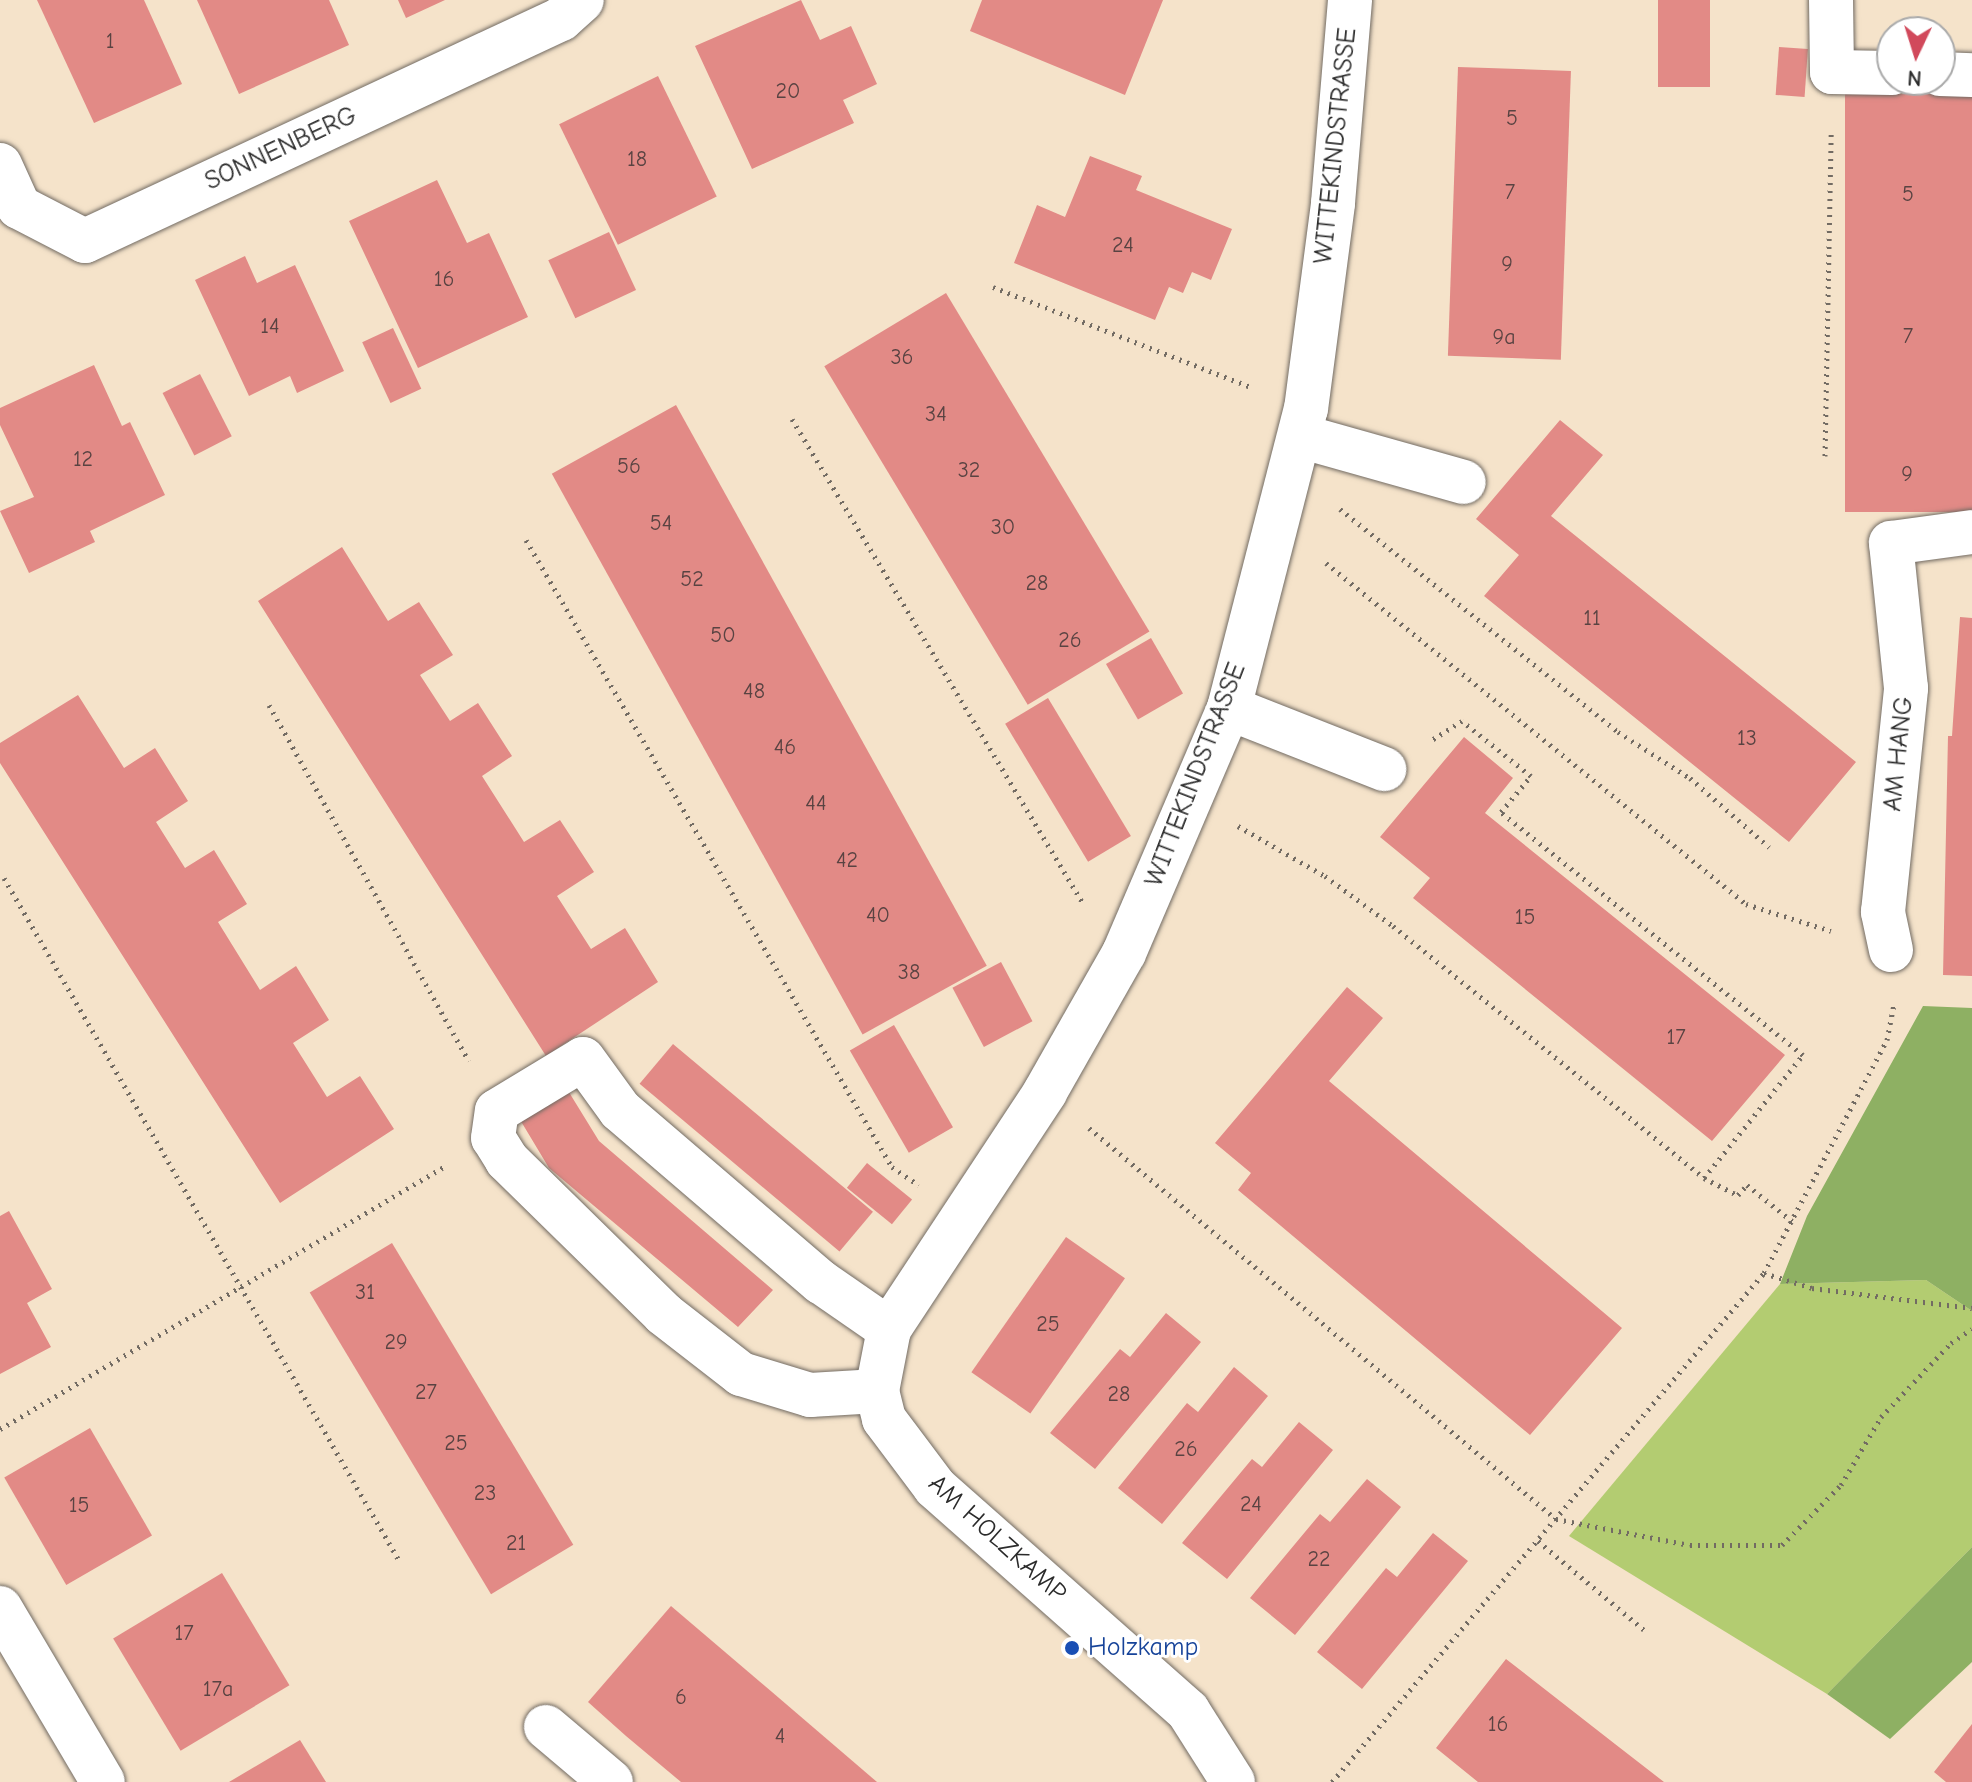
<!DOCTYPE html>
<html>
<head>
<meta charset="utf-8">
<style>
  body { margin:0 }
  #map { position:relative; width:1972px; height:1782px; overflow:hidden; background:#f5e3ca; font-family:"Comic Neue",sans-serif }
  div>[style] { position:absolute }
  .green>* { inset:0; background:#b3cc71 }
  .forest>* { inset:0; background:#8eb063 }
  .building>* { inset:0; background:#e28a86; transform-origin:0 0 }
  .path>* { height:5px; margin-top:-2.5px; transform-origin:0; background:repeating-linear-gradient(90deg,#726b63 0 2px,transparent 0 8px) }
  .roads { filter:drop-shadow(0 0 2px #726b63) drop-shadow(0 0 2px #726b63) }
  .minor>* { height:44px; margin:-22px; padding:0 22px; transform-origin:22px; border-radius:22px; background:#fff }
  .dots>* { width:22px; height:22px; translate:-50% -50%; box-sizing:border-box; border:4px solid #fff; border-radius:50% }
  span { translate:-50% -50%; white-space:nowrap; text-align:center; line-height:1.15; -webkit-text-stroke:6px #fff; paint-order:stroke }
  .number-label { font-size:22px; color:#594342 }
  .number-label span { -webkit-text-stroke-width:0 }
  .street-label { font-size:26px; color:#2b2b2b }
  .transit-label { font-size:26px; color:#164399 }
  .left { translate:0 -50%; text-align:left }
  .north { position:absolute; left:1876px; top:16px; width:80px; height:80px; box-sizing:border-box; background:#fff; border:2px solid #aaa; border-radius:50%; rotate:184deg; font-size:22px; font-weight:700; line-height:32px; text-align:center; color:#2b2b2b }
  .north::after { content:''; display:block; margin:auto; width:28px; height:36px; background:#d1495b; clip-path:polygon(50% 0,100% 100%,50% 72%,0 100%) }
</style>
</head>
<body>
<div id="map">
  <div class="green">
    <i style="clip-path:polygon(1926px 1280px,1972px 1311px,1972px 1547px,1827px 1694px,1569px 1536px,1780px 1284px)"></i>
  </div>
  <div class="forest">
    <i style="clip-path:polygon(1923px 1006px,1972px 1008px,1972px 1311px,1926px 1280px,1780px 1284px,1807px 1216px)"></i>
    <i style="clip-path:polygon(1972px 1547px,1972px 1662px,1890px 1739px,1827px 1694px)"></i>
  </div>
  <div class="building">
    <i style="clip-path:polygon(37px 0,144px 0,182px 84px,94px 123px)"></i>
    <i style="clip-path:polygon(197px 0,329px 0,349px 45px,239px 94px)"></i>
    <i style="clip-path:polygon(398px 0,445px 0,406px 18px)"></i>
    <i style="clip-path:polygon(801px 0,820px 40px,851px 26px,877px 84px,843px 100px,854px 123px,752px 169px,695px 46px)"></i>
    <i style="clip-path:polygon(982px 0,1163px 0,1125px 95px,970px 31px)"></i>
    <i style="left:1658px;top:0;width:52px;height:87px"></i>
    <i style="left:1779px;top:47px;width:29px;height:48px;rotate:4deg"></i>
    <i style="left:1458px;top:67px;width:113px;height:289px;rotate:2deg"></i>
    <i style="left:658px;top:76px;width:134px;height:110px;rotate:64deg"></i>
    <i style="left:1845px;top:94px;width:127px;height:418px"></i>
    <i style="clip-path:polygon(1090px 156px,1142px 176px,1136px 190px,1232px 229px,1211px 280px,1192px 272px,1183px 293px,1169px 287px,1155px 320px,1014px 263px,1037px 205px,1065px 217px)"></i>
    <i style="clip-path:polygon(437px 180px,467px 243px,489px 233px,528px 317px,418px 368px,349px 221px)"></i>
    <i style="left:609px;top:232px;width:64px;height:67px;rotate:65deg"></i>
    <i style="clip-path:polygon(245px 256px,257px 283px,295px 265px,344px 371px,297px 393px,290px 376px,249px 396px,195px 280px)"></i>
    <i style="left:946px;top:293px;width:395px;height:142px;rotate:59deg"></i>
    <i style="left:393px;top:328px;width:67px;height:34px;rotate:65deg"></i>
    <i style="clip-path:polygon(94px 365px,122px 426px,130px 422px,165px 495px,90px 531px,95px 542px,29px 573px,0 511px,34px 497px,0 425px,0 408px)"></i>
    <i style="left:200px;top:374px;width:70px;height:42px;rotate:63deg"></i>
    <i style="left:676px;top:405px;width:641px;height:142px;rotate:61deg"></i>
    <i style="clip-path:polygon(1560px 420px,1603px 455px,1551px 516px,1856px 762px,1789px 842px,1484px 596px,1519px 555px,1476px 519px)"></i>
    <i style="clip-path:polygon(342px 547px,388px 621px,419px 602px,453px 655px,420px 675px,450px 721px,478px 703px,512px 756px,482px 776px,524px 842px,560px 820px,594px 872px,557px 896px,591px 949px,625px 928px,658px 982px,546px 1056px,258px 601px)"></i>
    <i style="clip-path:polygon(1960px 617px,1972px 618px,1972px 976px,1943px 975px,1948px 736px,1952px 736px)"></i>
    <i style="left:1151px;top:638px;width:64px;height:52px;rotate:60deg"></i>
    <i style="clip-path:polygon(78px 695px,124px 768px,155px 748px,188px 801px,156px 822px,185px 868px,214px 850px,247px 904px,218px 922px,260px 990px,296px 966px,329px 1020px,293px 1043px,327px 1097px,360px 1076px,394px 1129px,280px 1203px,0 763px,0 743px)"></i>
    <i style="left:1048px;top:698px;width:161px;height:50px;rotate:59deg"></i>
    <i style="clip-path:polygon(1464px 737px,1513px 778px,1485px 813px,1785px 1055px,1712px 1141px,1413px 898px,1430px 878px,1380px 837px)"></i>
    <i style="left:1001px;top:962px;width:67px;height:55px;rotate:62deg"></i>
    <i style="clip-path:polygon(1347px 987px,1383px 1018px,1329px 1081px,1622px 1328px,1530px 1435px,1238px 1190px,1251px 1173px,1215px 1143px)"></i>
    <i style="left:894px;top:1025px;width:118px;height:51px;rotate:60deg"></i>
    <i style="left:673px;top:1044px;width:261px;height:52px;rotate:40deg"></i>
    <i style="clip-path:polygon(567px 1089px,599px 1141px,773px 1290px,738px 1327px,549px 1168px,519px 1118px)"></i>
    <i style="left:867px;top:1163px;width:58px;height:32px;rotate:39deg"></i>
    <i style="clip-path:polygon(9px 1211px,52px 1289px,27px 1303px,51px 1347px,0 1374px,0 1216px)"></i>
    <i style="left:1066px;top:1237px;width:72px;height:165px;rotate:35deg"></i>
    <i style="left:392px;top:1243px;width:352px;height:96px;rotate:59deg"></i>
    <i style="clip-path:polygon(1166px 1313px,1201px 1342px,1095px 1469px,1050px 1433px,1120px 1349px,1130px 1357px)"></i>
    <i style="clip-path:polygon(1234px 1367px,1268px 1396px,1162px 1524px,1118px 1488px,1187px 1403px,1198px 1412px)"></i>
    <i style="clip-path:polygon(1299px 1422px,1333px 1450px,1227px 1579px,1182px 1543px,1252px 1459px,1262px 1467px)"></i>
    <i style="left:90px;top:1428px;width:124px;height:99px;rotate:60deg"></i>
    <i style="clip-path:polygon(1367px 1479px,1401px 1507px,1295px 1635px,1250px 1598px,1320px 1514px,1330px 1522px)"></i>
    <i style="clip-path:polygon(1433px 1533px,1468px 1561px,1362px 1689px,1317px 1652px,1386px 1568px,1397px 1577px)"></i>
    <i style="left:222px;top:1573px;width:131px;height:127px;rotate:59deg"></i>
    <i style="clip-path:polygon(671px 1606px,772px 1692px,877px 1782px,681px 1782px,626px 1736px,588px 1702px)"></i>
    <i style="clip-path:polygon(1506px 1659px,1615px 1744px,1664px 1782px,1478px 1782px,1436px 1748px)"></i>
    <i style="clip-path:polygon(1972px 1724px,1972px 1782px,1946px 1782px,1934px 1772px)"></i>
    <i style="clip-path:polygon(300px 1740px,326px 1782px,229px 1782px)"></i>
  </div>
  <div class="path">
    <i style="left:993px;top:287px;width:279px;rotate:21.2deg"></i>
    <i style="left:792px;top:419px;width:567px;rotate:59deg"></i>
    <i style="left:1825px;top:456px;width:327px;rotate:-88.9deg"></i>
    <i style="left:1340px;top:509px;width:356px;rotate:38.7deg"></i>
    <i style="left:1618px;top:732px;width:85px;rotate:32.6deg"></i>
    <i style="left:1690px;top:778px;width:105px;rotate:41.1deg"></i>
    <i style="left:526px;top:540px;width:726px;rotate:59.73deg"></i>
    <i style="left:892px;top:1167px;width:32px;rotate:34deg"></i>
    <i style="left:1326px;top:563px;width:541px;rotate:39.07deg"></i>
    <i style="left:1746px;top:904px;width:89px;rotate:17.6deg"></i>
    <i style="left:269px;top:705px;width:408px;rotate:60.7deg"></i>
    <i style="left:1238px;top:826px;width:100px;rotate:29.9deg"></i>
    <i style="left:1325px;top:876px;width:84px;rotate:36.3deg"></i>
    <i style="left:1393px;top:926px;width:400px;rotate:39deg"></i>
    <i style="left:1704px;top:1178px;width:158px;rotate:-51.2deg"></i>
    <i style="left:1803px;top:1055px;width:388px;rotate:-141.2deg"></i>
    <i style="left:1501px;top:812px;width:47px;rotate:-50.2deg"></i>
    <i style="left:1531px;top:776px;width:88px;rotate:-141.4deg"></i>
    <i style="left:1462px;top:721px;width:36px;rotate:148deg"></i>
    <i style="left:4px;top:878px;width:790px;rotate:59.93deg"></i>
    <i style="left:1089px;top:1128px;width:609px;rotate:39.94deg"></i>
    <i style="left:1556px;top:1519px;width:136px;rotate:11deg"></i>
    <i style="left:1690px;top:1545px;width:92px"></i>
    <i style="left:1782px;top:1545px;width:84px;rotate:-45.5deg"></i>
    <i style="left:1841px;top:1485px;width:79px;rotate:-59.5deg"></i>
    <i style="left:1881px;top:1417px;width:102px;rotate:-46.6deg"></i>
    <i style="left:1951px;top:1343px;width:25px;rotate:-34deg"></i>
    <i style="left:1704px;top:1178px;width:38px;rotate:27deg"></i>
    <i style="left:1738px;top:1195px;width:13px;rotate:-48deg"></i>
    <i style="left:1747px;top:1185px;width:58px;rotate:38.7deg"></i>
    <i style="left:1764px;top:1273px;width:50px;rotate:17.4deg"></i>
    <i style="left:1812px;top:1288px;width:161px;rotate:7.1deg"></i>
    <i style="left:0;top:1429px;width:519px;rotate:-30.57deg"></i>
    <i style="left:1538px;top:1541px;width:138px;rotate:40deg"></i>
    <i style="left:1332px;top:1782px;width:668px;rotate:-49.68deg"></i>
    <i style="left:1764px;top:1273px;width:263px;rotate:-62.2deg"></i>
    <i style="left:1887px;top:1040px;width:36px;rotate:-79deg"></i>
  </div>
  <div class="roads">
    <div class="minor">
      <i style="left:1831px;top:0;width:72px;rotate:89.2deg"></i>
      <i style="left:1832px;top:72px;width:60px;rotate:1deg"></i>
      <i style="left:1940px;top:74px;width:32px;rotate:2deg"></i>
      <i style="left:0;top:165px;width:46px;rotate:65.7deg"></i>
      <i style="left:19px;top:207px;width:74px;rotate:27.3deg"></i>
      <i style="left:85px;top:241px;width:525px;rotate:-25deg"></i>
      <i style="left:561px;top:19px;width:28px;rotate:-42deg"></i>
      <i style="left:1300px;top:436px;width:170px;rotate:15.7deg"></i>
      <i style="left:1229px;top:708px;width:167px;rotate:21.5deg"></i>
      <i style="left:1891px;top:950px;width:39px;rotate:-102deg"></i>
      <i style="left:1883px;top:912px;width:225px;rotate:-84.1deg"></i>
      <i style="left:1906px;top:688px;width:146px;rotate:-95.9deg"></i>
      <i style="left:1891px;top:543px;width:82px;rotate:-7.7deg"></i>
      <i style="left:877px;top:1391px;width:67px;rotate:176.6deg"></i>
      <i style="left:810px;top:1395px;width:72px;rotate:-163.1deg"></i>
      <i style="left:741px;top:1374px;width:98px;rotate:-142.1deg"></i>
      <i style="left:664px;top:1314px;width:220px;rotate:-135.6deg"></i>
      <i style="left:507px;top:1160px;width:26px;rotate:-122deg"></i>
      <i style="left:493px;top:1138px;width:27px;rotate:-82deg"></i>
      <i style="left:497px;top:1111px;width:100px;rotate:-31.2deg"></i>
      <i style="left:583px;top:1059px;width:63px;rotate:54deg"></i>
      <i style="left:620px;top:1110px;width:265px;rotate:40.6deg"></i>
      <i style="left:821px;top:1282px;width:83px;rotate:34.7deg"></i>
      <i style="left:0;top:1608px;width:202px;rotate:59.4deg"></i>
      <i style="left:546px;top:1727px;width:85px;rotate:40.2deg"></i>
      <i style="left:1233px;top:1782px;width:84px;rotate:-122.4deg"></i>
      <i style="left:1188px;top:1711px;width:338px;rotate:-138.5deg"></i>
      <i style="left:935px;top:1487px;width:85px;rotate:-126.9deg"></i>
      <i style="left:884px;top:1419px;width:29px;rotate:-104deg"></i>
      <i style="left:877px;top:1391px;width:63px;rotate:-79deg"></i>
      <i style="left:889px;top:1329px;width:284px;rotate:-56.6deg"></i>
      <i style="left:1045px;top:1092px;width:160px;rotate:-60.4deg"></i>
      <i style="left:1124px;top:953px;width:267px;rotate:-66.8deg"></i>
      <i style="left:1229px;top:708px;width:309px;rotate:-75.6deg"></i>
      <i style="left:1306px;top:409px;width:208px;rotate:-82.5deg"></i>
      <i style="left:1333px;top:203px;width:204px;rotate:-85.2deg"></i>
    </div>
  </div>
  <div class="dots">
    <i style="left:1072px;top:1648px;background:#1a4fb4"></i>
  </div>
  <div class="number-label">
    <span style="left:110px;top:42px">1</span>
    <span style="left:788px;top:92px">20</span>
    <span style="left:1512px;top:119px">5</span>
    <span style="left:637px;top:160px">18</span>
    <span style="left:1510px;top:193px">7</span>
    <span style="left:1908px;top:195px">5</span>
    <span style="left:1123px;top:246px">24</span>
    <span style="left:1507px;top:265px">9</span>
    <span style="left:444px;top:280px">16</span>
    <span style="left:270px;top:327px">14</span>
    <span style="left:1908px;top:337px">7</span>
    <span style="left:1504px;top:338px">9a</span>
    <span style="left:902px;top:358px">36</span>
    <span style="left:936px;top:415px">34</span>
    <span style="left:83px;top:460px">12</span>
    <span style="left:629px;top:467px">56</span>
    <span style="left:969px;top:471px">32</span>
    <span style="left:1907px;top:475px">9</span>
    <span style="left:661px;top:524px">54</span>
    <span style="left:1003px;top:528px">30</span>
    <span style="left:692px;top:580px">52</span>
    <span style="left:1037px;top:584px">28</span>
    <span style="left:1592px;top:619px">11</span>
    <span style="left:723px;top:636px">50</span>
    <span style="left:1070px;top:641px">26</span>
    <span style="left:754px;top:692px">48</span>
    <span style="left:1747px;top:739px">13</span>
    <span style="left:785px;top:748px">46</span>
    <span style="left:816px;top:804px">44</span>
    <span style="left:847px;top:861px">42</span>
    <span style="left:878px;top:916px">40</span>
    <span style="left:1525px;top:918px">15</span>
    <span style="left:909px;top:973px">38</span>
    <span style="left:1676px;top:1038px">17</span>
    <span style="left:365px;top:1293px">31</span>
    <span style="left:1048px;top:1325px">25</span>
    <span style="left:396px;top:1343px">29</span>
    <span style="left:426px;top:1393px">27</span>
    <span style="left:1119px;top:1395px">28</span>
    <span style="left:456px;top:1444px">25</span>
    <span style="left:1186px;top:1450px">26</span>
    <span style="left:485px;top:1494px">23</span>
    <span style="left:1251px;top:1505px">24</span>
    <span style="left:79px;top:1506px">15</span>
    <span style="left:516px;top:1544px">21</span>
    <span style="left:1319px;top:1560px">22</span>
    <span style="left:184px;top:1634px">17</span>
    <span style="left:218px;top:1690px">17a</span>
    <span style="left:681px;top:1698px">6</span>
    <span style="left:1498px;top:1725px">16</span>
    <span style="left:780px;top:1737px">4</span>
  </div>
  <div class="street-label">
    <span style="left:1336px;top:146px;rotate:-84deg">WITTEKINDSTRASSE</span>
    <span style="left:281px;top:149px;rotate:-25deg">SONNENBERG</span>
    <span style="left:1899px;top:754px;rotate:-84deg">AM HANG</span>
    <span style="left:1196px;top:775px;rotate:-69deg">WITTEKINDSTRASSE</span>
    <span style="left:997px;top:1539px;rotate:42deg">AM HOLZKAMP</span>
  </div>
  <div class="transit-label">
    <span class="left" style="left:1088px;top:1648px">Holzkamp</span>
  </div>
  <div class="north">N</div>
</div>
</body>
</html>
